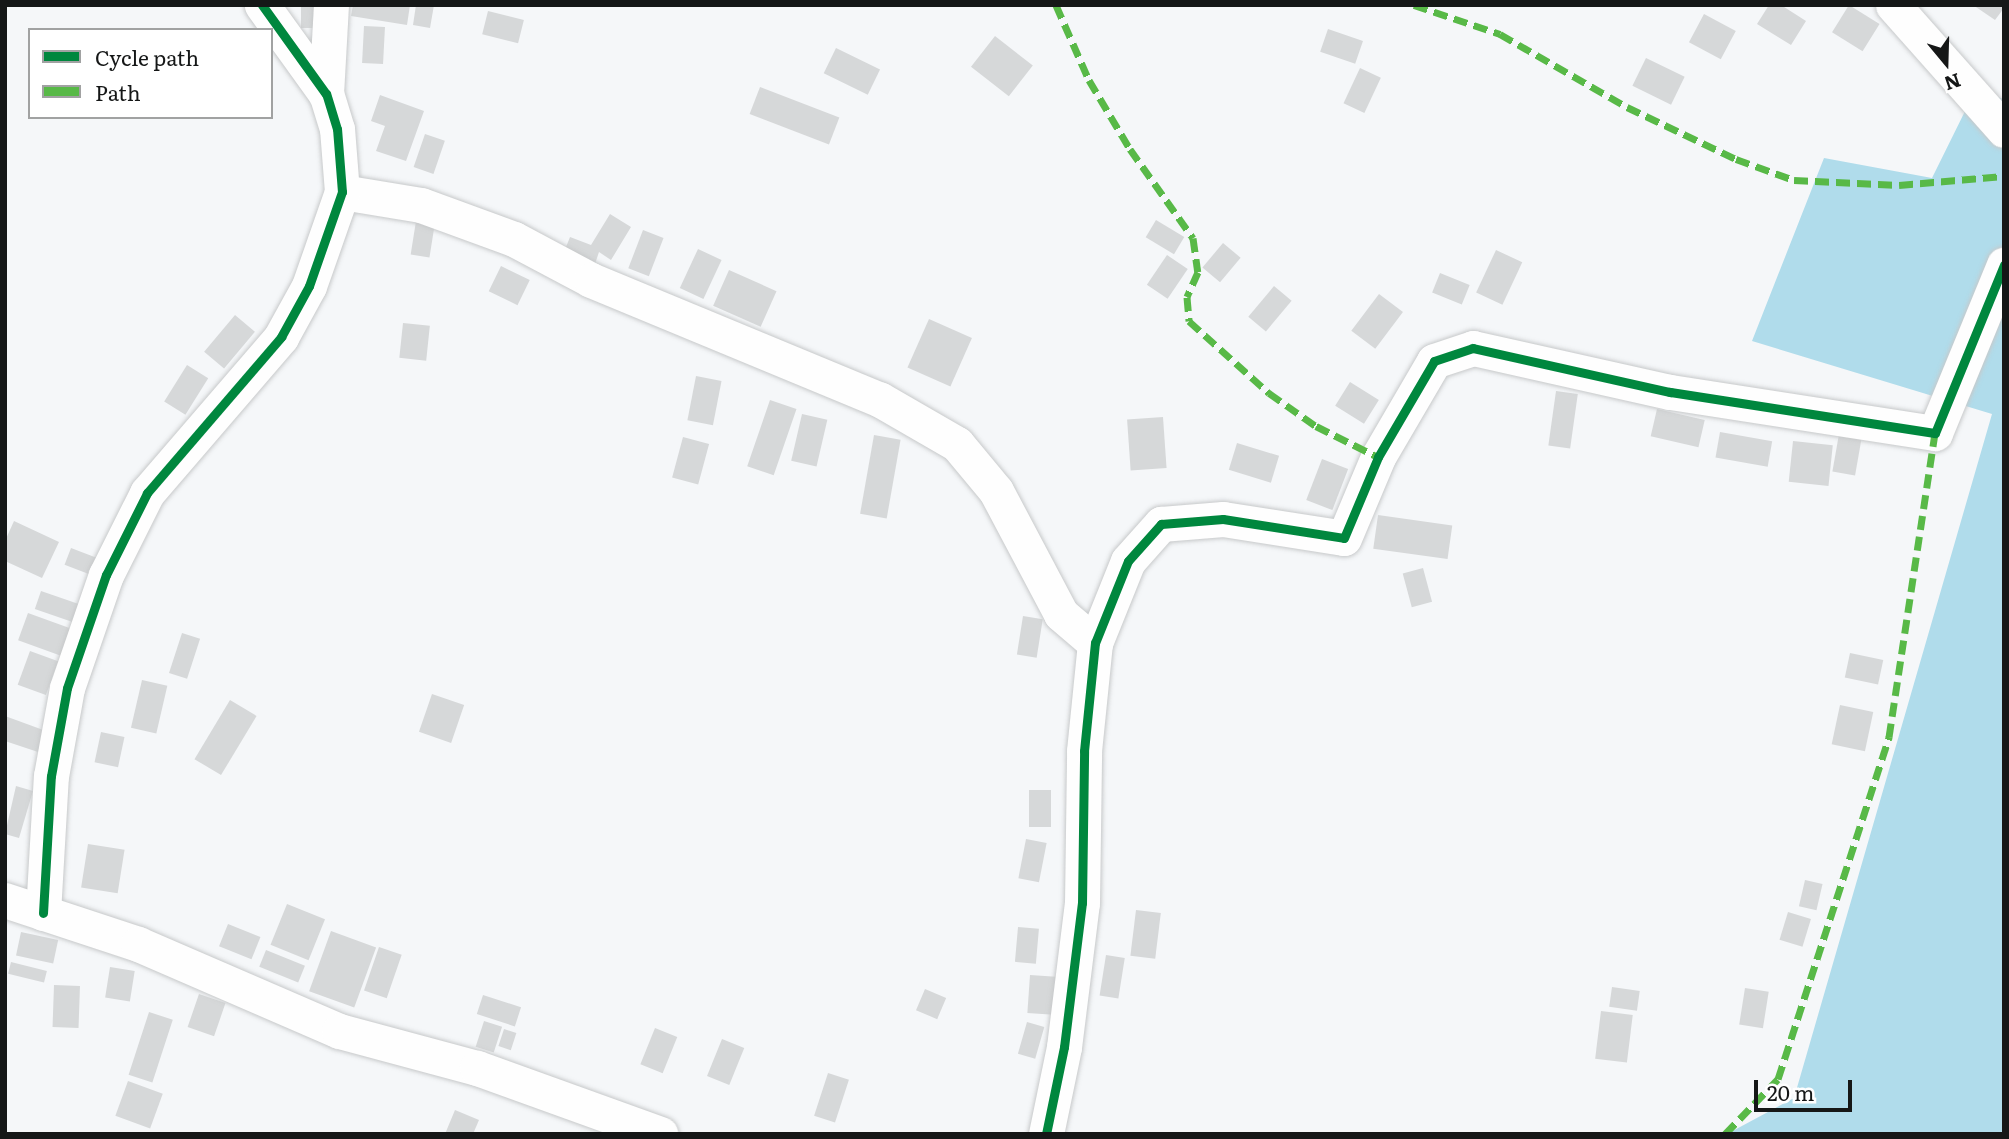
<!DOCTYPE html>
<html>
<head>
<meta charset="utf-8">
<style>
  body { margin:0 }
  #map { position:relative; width:2009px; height:1139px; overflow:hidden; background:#f5f7f9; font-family:Literata,serif }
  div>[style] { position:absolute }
  .forest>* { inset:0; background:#b0dceb }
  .building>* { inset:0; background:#d6d8d9; transform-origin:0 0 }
  .roads { filter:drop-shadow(0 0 2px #c7c9ca) drop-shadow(0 0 2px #c7c9ca) }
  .minor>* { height:35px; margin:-17.5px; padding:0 17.5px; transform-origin:17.5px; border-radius:17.5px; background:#fefefe }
  .quiet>* { height:7px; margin-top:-3.5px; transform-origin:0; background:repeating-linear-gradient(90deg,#58b947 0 14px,transparent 0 21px) }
  .cycleway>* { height:9px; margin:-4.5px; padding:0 4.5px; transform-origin:4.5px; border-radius:4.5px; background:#00873e }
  span { translate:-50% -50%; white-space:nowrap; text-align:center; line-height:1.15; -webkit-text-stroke:5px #fff; paint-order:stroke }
  .frame { position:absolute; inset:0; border:7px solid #151717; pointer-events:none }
  .legend { position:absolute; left:28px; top:28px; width:245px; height:91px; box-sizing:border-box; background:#fff; border:2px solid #a1a2a2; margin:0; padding:9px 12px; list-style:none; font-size:21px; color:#151717 }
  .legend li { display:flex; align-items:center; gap:14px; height:35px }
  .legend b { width:35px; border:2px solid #a1a2a2 }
  .north { position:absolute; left:1911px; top:28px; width:70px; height:70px; -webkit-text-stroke:5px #fff; paint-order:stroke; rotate:161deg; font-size:19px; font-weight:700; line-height:28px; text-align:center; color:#151717 }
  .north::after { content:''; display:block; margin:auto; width:24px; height:32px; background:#151717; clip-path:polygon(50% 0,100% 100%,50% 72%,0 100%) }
  .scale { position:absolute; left:1754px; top:1080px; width:98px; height:32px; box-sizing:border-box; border:4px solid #151717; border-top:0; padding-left:9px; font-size:21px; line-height:24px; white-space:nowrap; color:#151717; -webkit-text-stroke:5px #fff; paint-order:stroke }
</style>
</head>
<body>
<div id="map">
  <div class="forest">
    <i style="clip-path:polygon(1975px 91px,2004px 99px,2004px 1134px,1727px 1134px,1794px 1098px,1992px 414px,1752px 341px,1824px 158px,1932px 178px)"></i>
  </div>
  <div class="building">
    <i style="left:301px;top:5px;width:18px;height:23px"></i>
    <i style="clip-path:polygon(353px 5px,410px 5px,407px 25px,351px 16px)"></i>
    <i style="clip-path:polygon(416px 5px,434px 5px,430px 28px,413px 25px)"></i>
    <i style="clip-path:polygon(1769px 5px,1781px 5px,1806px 21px,1791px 45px,1757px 24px)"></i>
    <i style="left:1849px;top:5px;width:36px;height:32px;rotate:32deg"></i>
    <i style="clip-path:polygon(1973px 5px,2004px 5px,2004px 8px,1995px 20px)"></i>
    <i style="left:488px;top:11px;width:37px;height:24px;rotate:14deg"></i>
    <i style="left:1704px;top:14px;width:36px;height:32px;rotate:28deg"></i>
    <i style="left:364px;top:26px;width:21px;height:37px;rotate:3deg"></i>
    <i style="left:1328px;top:29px;width:37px;height:24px;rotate:19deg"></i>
    <i style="left:995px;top:36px;width:48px;height:39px;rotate:38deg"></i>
    <i style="left:836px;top:48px;width:49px;height:28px;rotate:26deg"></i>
    <i style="left:1646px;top:58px;width:43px;height:31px;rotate:26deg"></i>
    <i style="left:1360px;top:68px;width:23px;height:39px;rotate:25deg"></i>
    <i style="left:760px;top:87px;width:85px;height:29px;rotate:21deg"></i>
    <i style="clip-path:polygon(380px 95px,424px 111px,406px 161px,376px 151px,385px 126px,371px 121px)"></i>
    <i style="left:425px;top:134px;width:21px;height:35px;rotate:19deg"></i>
    <i style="clip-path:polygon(610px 214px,631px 227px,611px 260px,599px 252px,595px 264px,564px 252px,570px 237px,591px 245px)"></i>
    <i style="left:1156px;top:220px;width:33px;height:20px;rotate:31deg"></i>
    <i style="left:416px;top:221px;width:19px;height:34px;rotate:9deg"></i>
    <i style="left:643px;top:230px;width:22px;height:41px;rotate:21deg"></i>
    <i style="left:1223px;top:243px;width:23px;height:32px;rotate:40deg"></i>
    <i style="left:698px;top:249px;width:26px;height:43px;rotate:25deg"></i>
    <i style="left:1496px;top:250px;width:29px;height:47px;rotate:25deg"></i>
    <i style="left:1167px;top:255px;width:25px;height:36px;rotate:34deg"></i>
    <i style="left:501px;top:266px;width:32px;height:28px;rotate:26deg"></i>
    <i style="left:729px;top:270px;width:52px;height:39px;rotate:24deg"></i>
    <i style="left:1440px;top:273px;width:32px;height:21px;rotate:22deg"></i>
    <i style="left:1274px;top:286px;width:23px;height:40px;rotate:40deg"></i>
    <i style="left:1379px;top:294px;width:30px;height:46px;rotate:37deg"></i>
    <i style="left:235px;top:315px;width:26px;height:48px;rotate:40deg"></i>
    <i style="left:929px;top:319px;width:47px;height:53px;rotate:24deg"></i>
    <i style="left:403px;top:323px;width:27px;height:35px;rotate:6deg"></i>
    <i style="left:187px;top:365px;width:25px;height:43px;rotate:32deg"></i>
    <i style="left:696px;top:376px;width:26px;height:45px;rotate:11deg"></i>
    <i style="left:1350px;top:382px;width:34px;height:28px;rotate:32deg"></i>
    <i style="left:1556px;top:391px;width:22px;height:55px;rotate:8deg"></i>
    <i style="left:770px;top:400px;width:28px;height:70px;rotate:19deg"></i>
    <i style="left:1657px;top:409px;width:49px;height:28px;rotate:13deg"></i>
    <i style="left:802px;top:414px;width:26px;height:48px;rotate:13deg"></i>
    <i style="left:1163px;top:417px;width:51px;height:36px;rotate:86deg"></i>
    <i style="left:1720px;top:432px;width:53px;height:26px;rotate:10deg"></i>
    <i style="left:1839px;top:434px;width:23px;height:38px;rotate:10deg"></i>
    <i style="left:874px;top:435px;width:27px;height:80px;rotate:10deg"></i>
    <i style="left:683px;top:437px;width:27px;height:42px;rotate:15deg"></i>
    <i style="left:1793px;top:441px;width:40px;height:41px;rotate:6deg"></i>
    <i style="left:1237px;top:443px;width:44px;height:28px;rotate:17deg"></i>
    <i style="left:1322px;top:459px;width:28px;height:44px;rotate:21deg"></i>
    <i style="left:1378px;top:515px;width:75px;height:34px;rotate:8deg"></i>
    <i style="clip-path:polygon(14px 521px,59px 542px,42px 578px,5px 561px,5px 541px)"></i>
    <i style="left:71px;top:548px;width:28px;height:18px;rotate:21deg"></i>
    <i style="left:1423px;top:568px;width:35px;height:21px;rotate:75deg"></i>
    <i style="left:41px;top:591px;width:46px;height:19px;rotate:19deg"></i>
    <i style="left:28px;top:613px;width:47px;height:29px;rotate:20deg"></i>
    <i style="left:1023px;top:616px;width:20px;height:39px;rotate:9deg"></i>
    <i style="left:182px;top:633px;width:19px;height:42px;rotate:18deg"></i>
    <i style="left:30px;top:651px;width:30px;height:36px;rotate:20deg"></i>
    <i style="left:1850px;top:653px;width:34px;height:25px;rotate:12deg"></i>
    <i style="left:142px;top:680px;width:26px;height:49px;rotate:13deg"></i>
    <i style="left:432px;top:694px;width:34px;height:40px;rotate:19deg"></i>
    <i style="left:230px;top:700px;width:31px;height:69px;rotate:31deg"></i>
    <i style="left:1840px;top:705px;width:34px;height:40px;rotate:12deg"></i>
    <i style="clip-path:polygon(5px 716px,46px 731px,38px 752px,5px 741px)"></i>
    <i style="left:101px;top:732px;width:24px;height:31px;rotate:12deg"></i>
    <i style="clip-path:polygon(16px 786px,33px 791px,19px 838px,5px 834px)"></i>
    <i style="left:1051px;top:790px;width:37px;height:22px;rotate:90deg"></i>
    <i style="left:1026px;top:839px;width:21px;height:40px;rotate:11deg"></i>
    <i style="left:88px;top:844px;width:37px;height:44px;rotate:9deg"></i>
    <i style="left:1805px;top:880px;width:18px;height:27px;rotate:13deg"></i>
    <i style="left:287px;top:904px;width:41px;height:44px;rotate:22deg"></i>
    <i style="left:1136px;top:910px;width:25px;height:46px;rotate:7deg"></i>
    <i style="left:1788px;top:912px;width:24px;height:29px;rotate:17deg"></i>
    <i style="left:228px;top:924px;width:35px;height:24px;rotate:22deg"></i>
    <i style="left:1018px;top:927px;width:21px;height:35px;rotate:5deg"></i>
    <i style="left:331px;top:931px;width:48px;height:64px;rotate:20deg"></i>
    <i style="left:21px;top:932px;width:38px;height:24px;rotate:12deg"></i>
    <i style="left:379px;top:947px;width:24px;height:46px;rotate:19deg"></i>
    <i style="left:266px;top:950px;width:42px;height:18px;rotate:22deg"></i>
    <i style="left:1106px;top:955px;width:19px;height:41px;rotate:9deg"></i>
    <i style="left:11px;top:962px;width:37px;height:12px;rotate:14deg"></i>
    <i style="left:110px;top:967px;width:25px;height:31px;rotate:9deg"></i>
    <i style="left:1030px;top:975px;width:26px;height:38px;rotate:4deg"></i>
    <i style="left:54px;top:985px;width:26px;height:42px;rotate:2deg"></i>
    <i style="left:1612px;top:987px;width:28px;height:20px;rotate:8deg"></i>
    <i style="left:1745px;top:988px;width:24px;height:37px;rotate:9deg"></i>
    <i style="left:925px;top:989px;width:23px;height:23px;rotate:23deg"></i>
    <i style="left:199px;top:994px;width:28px;height:35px;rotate:19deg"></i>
    <i style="left:483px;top:995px;width:40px;height:20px;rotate:18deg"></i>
    <i style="left:1601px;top:1011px;width:32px;height:48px;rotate:7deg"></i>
    <i style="left:149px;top:1012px;width:25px;height:66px;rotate:18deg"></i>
    <i style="left:484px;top:1021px;width:19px;height:27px;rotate:18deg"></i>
    <i style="left:1027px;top:1022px;width:18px;height:33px;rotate:16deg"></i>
    <i style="left:655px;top:1028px;width:24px;height:39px;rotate:22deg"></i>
    <i style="left:504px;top:1029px;width:13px;height:18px;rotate:18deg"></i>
    <i style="left:722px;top:1039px;width:24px;height:40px;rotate:22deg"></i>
    <i style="left:828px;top:1073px;width:22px;height:45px;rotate:18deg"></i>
    <i style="left:128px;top:1081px;width:37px;height:37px;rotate:20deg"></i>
    <i style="clip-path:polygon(455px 1110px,479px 1120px,473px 1134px,445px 1134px)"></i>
  </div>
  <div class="roads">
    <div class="minor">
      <i style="left:1893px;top:5px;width:167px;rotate:48.4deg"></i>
      <i style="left:326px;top:94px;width:89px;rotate:-86.8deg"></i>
      <i style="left:342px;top:192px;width:80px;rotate:9.3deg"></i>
      <i style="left:421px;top:205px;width:99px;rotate:20.1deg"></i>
      <i style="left:514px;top:239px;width:87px;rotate:28deg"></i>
      <i style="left:591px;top:280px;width:312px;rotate:22.5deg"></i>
      <i style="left:879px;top:399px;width:90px;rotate:30deg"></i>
      <i style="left:957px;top:444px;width:61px;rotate:50.3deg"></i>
      <i style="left:996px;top:491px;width:139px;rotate:62.1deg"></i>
      <i style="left:1061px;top:614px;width:45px;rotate:40.5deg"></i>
      <i style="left:5px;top:900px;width:140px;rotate:18.3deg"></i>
      <i style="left:138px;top:944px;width:219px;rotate:23.4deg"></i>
      <i style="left:339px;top:1031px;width:143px;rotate:15deg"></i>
      <i style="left:477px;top:1068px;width:195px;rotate:19.8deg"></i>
      <i style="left:43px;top:913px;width:137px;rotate:-86.7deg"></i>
      <i style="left:51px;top:776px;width:89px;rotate:-79.7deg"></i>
      <i style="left:67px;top:688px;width:120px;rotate:-71deg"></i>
      <i style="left:106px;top:575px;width:92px;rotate:-63.4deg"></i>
      <i style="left:147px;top:493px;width:206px;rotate:-49.3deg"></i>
      <i style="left:281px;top:337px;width:58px;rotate:-61.2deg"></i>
      <i style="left:309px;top:286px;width:100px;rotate:-70.7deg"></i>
      <i style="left:342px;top:192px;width:63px;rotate:-94.5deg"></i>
      <i style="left:337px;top:129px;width:37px;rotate:-107deg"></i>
      <i style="left:326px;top:94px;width:110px;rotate:-125.7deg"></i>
      <i style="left:1046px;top:1134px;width:89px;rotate:-78.3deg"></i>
      <i style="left:1064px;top:1047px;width:145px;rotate:-82.9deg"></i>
      <i style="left:1082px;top:903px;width:152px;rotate:-89.2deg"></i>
      <i style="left:1084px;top:751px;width:109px;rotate:-84.2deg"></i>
      <i style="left:1095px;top:643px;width:88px;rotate:-68.1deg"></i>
      <i style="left:1128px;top:561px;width:50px;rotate:-48.3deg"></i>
      <i style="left:1161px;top:524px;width:62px;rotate:-4.6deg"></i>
      <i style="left:1223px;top:519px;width:122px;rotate:8.9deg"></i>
      <i style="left:1344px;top:538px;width:88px;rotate:-67.2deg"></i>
      <i style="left:1378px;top:457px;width:111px;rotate:-59.7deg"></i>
      <i style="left:1434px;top:361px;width:41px;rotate:-18.4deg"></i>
      <i style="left:1473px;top:348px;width:202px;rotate:12.6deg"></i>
      <i style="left:1670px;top:392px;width:268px;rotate:8.8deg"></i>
      <i style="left:1935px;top:433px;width:182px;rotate:-67.7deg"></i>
    </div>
  </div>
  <div class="quiet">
    <i style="left:1056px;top:5px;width:82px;rotate:66.3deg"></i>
    <i style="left:1089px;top:80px;width:80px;rotate:59.3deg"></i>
    <i style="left:1130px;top:149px;width:109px;rotate:54.7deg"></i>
    <i style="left:1193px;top:238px;width:34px;rotate:82deg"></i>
    <i style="left:1198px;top:272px;width:27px;rotate:114deg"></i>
    <i style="left:1187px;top:297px;width:24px;rotate:85deg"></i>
    <i style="left:1189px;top:321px;width:108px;rotate:42deg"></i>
    <i style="left:1269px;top:393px;width:57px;rotate:35.1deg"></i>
    <i style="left:1316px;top:426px;width:69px;rotate:26.6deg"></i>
    <i style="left:1414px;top:5px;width:91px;rotate:18.6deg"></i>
    <i style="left:1500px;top:34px;width:146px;rotate:29.9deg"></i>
    <i style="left:1627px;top:107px;width:121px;rotate:25.5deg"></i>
    <i style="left:1736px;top:159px;width:62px;rotate:19.9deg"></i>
    <i style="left:1794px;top:180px;width:105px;rotate:2.7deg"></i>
    <i style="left:1899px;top:185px;width:105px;rotate:-4.9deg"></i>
    <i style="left:1725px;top:1134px;width:76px;rotate:-46.1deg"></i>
    <i style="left:1778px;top:1079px;width:360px;rotate:-72deg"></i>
    <i style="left:1889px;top:737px;width:307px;rotate:-81.4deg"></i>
  </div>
  <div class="cycleway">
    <i style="left:43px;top:913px;width:137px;rotate:-86.7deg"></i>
    <i style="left:51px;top:776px;width:89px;rotate:-79.7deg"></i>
    <i style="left:67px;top:688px;width:120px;rotate:-71deg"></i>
    <i style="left:106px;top:575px;width:92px;rotate:-63.4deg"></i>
    <i style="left:147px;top:493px;width:206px;rotate:-49.3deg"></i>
    <i style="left:281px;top:337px;width:58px;rotate:-61.2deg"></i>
    <i style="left:309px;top:286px;width:100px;rotate:-70.7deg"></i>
    <i style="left:342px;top:192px;width:63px;rotate:-94.5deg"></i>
    <i style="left:337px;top:129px;width:37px;rotate:-107deg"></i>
    <i style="left:326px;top:94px;width:110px;rotate:-125.7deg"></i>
    <i style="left:1046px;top:1134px;width:89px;rotate:-78.3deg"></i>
    <i style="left:1064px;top:1047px;width:145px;rotate:-82.9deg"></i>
    <i style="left:1082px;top:903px;width:152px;rotate:-89.2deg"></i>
    <i style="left:1084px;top:751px;width:109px;rotate:-84.2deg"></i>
    <i style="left:1095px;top:643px;width:88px;rotate:-68.1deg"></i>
    <i style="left:1128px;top:561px;width:50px;rotate:-48.3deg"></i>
    <i style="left:1161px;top:524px;width:62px;rotate:-4.6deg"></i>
    <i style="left:1223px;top:519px;width:122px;rotate:8.9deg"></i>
    <i style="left:1344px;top:538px;width:88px;rotate:-67.2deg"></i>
    <i style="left:1378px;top:457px;width:111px;rotate:-59.7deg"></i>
    <i style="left:1434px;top:361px;width:41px;rotate:-18.4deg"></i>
    <i style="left:1473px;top:348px;width:202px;rotate:12.6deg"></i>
    <i style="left:1670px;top:392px;width:268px;rotate:8.8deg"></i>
    <i style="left:1935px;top:433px;width:182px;rotate:-67.7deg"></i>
  </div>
  <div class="frame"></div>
  <ul class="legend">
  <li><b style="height:9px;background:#00873e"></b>Cycle path</li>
  <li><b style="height:9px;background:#58b947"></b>Path</li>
  </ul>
  <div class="north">N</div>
  <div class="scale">20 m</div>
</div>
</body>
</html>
